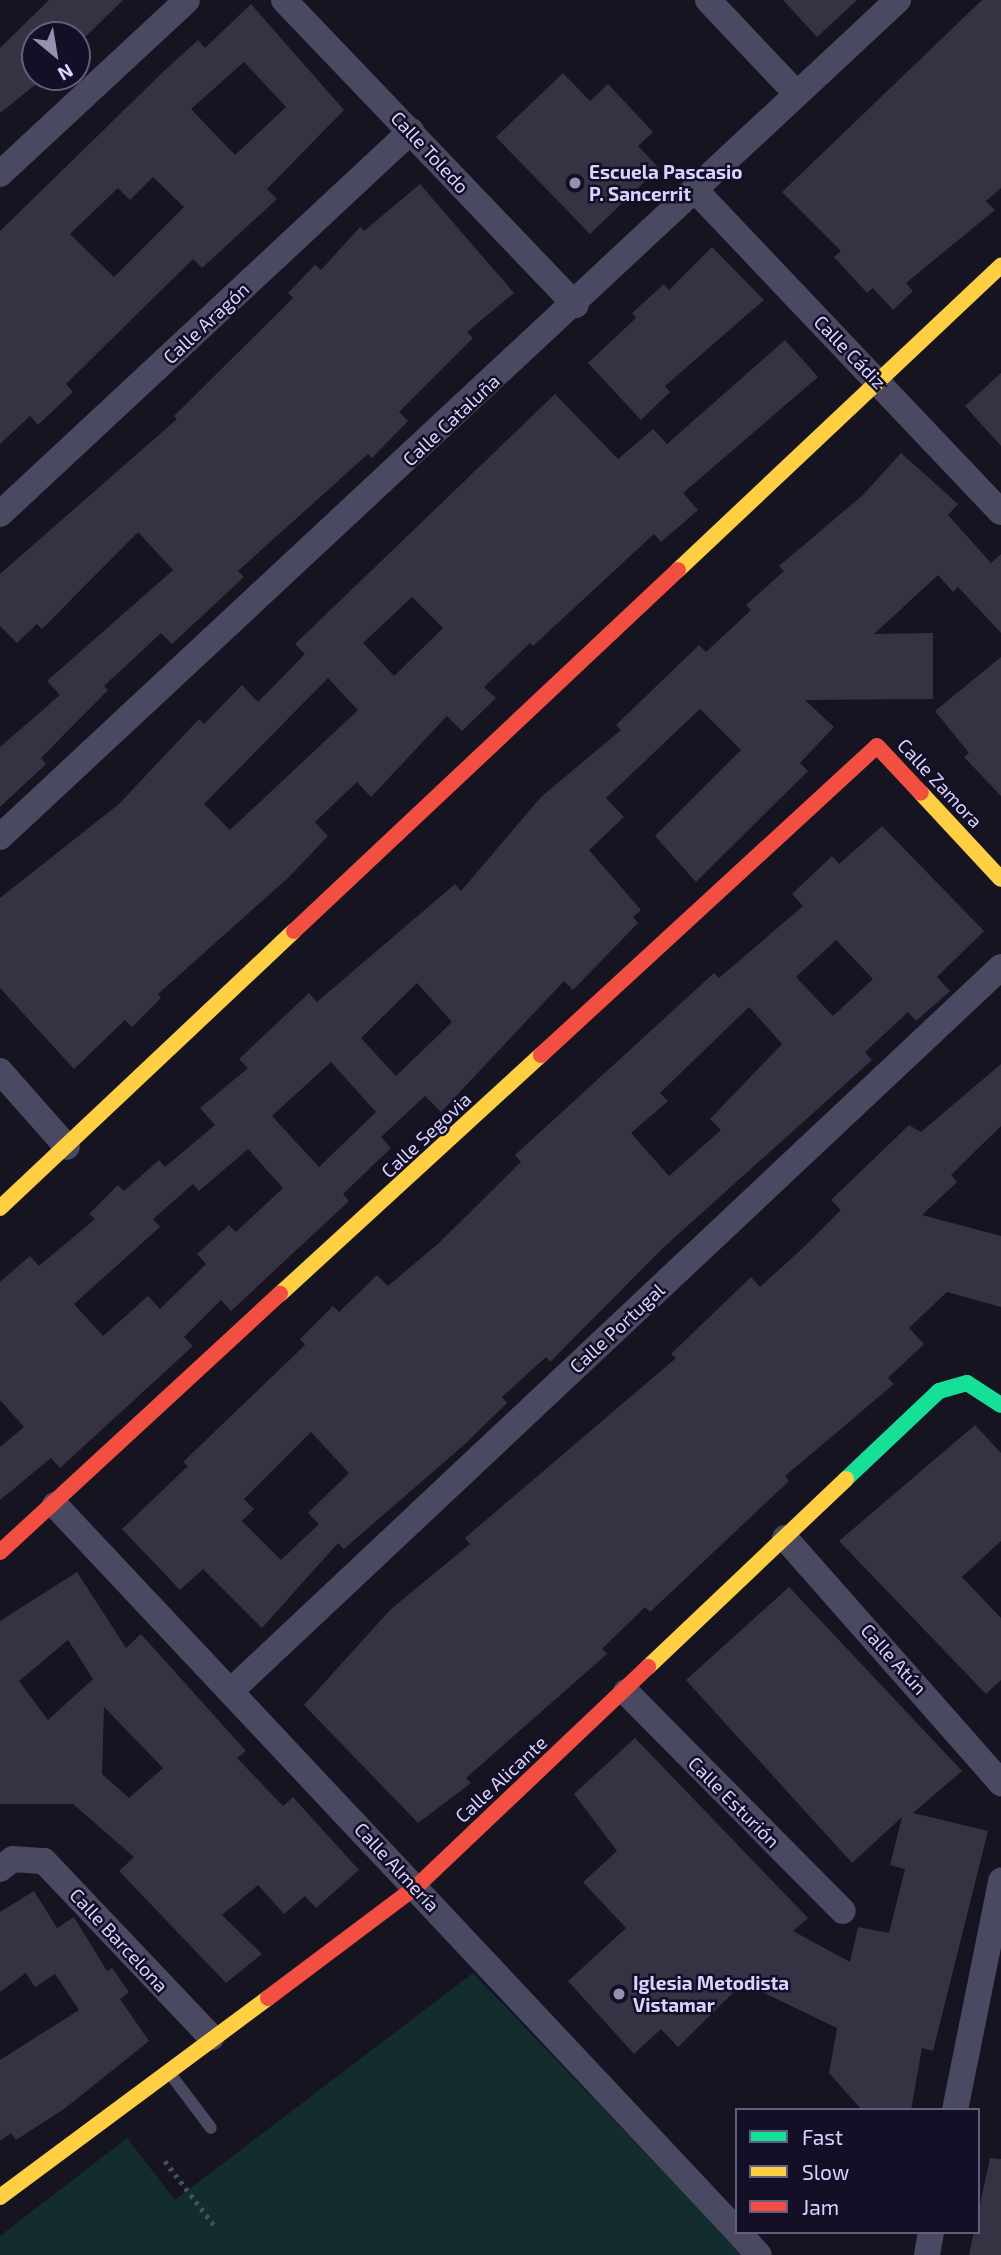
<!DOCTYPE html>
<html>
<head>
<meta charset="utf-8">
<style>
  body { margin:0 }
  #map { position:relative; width:1001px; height:2255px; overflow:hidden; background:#161421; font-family:"Exo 2",sans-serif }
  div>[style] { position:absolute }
  .green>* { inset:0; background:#132c2d }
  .building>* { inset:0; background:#343243 }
  .path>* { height:4.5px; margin-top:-2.25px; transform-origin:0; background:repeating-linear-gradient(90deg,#44505f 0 3.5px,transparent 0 8.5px) }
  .lane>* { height:12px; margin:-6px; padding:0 6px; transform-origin:6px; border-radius:6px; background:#4a4962 }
  .street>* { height:26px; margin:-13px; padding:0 13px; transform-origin:13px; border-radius:13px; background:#4a4962 }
  .fast>* { height:16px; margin:-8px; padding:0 8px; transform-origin:8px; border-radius:8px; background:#16e098 }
  .slow>* { height:16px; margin:-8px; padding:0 8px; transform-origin:8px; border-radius:8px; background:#ffcf43 }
  .jam>* { height:16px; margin:-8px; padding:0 8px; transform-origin:8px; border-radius:8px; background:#f24e42 }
  .dots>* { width:19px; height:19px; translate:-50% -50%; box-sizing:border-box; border:4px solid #130f26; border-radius:50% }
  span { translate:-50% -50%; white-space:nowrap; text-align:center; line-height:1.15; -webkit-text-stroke:5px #130f26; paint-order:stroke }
  .street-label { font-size:19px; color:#d9d4ff }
  .poi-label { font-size:19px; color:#d9d4ff; font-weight:700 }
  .left { translate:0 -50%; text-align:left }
  .legend { position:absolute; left:735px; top:2108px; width:245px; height:126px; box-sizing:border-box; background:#130f26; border:2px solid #625e7d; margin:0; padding:9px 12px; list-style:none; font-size:21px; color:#d9d4ff }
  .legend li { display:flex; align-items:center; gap:14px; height:35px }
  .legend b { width:35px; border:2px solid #625e7d }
  .north { position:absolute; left:21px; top:21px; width:70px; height:70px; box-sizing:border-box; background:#130f26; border:2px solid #625e7d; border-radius:50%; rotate:150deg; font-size:19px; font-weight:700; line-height:28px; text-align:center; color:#d9d4ff }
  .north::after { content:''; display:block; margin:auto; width:24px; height:32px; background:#9591b1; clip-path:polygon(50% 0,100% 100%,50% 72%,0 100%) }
</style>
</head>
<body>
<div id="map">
  <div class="green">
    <i style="clip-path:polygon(473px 1973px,743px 2255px,0 2255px,0 2236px,127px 2138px,175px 2200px)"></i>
  </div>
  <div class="building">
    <i style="clip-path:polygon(49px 0,123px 0,77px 45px,77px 35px,35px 35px,35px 77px,45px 77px,0 113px,0 48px)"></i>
    <i style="clip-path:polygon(783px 0,857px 0,817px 37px)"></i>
    <i style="clip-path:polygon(982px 0,1001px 0,1001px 188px,986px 201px,995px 210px,906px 283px,913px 291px,893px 310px,873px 288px,867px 293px,834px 257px,841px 251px,782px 192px)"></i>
    <i style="clip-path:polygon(evenodd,251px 4px,344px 110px,267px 189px,277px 199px,202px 268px,193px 259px,66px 384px,73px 392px,38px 425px,30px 416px,0 444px,0 231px,163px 72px,198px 40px,205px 48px,251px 4px,244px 62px,286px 107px,235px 155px,191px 109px,244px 62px,251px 4px,153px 177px,184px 207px,114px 277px,70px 234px,118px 188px,130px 200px,153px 177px)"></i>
    <i style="clip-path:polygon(563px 73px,590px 101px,608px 84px,653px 132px,638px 146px,659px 168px,590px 234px,496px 137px)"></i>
    <i style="clip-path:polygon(420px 184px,514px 293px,467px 332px,473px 338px,399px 412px,408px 421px,372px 458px,368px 454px,238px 571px,244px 577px,172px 644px,161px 633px,104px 686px,108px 690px,41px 758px,46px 764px,0 807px,0 747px,60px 695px,47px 681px,173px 570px,138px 532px,42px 629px,37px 624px,17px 643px,0 626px,0 574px,177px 419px,174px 416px,293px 298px,288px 293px,315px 265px,321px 270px,360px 227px,364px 231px)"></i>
    <i style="clip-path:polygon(712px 247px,764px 300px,665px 386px,670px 392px,641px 420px,588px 363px,636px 318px,632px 313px,664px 284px,669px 290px)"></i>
    <i style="clip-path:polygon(evenodd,785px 340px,818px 377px,683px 493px,698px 510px,661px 542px,654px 534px,533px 646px,530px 643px,484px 687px,496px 698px,462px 731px,447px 716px,371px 797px,357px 782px,315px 822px,328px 836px,288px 878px,158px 994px,161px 998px,132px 1027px,125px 1020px,74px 1069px,0 988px,0 898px,119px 804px,199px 719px,204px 724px,242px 685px,258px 702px,305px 654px,295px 644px,555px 394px,618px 459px,653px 429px,667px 444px,785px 340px,412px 597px,443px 628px,394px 676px,363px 643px,412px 597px,785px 340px,328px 678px,358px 710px,230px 830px,204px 804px,328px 678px)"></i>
    <i style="clip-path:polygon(1001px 373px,1001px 446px,965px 406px)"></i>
    <i style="clip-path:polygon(evenodd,901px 453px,958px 504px,948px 515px,991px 563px,1001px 554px,1001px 633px,958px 587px,953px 592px,938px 575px,874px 634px,933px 633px,933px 699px,805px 700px,834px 727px,800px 763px,808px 771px,696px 882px,655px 836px,741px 750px,700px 709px,606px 798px,624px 817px,589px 850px,641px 910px,633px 917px,638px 923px,573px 990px,564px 981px,441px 1112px,425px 1096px,381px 1137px,391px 1148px,343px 1194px,349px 1201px,231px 1311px,221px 1300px,184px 1337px,193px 1346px,60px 1468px,51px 1458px,0 1500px,0 1447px,24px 1427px,0 1400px,0 1282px,30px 1256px,39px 1266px,95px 1219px,89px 1214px,118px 1185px,124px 1191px,159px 1160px,165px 1167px,215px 1125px,200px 1108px,248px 1068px,239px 1059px,309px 993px,317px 1002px,455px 884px,461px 891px,541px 797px,621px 730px,616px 725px,699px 645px,706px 652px,751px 610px,746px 605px,784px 571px,779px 566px,863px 495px,901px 453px,417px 983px,452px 1022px,396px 1076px,361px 1038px,417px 983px,901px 453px,331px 1062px,376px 1112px,319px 1167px,272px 1116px,331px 1062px,901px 453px,248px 1149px,283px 1188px,236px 1232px,229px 1225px,197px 1254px,206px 1264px,160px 1309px,148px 1296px,103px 1336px,74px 1304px,160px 1227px,153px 1219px,193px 1184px,199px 1191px,248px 1149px)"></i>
    <i style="clip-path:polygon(1001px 657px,1001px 796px,964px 757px,969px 753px,935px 711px)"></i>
    <i style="clip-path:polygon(evenodd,882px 826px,984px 931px,937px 977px,950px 991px,916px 1021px,908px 1012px,865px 1052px,872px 1060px,664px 1247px,550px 1362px,546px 1357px,502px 1397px,507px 1403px,465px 1444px,344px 1549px,338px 1543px,262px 1628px,203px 1569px,180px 1590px,122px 1529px,188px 1466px,183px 1462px,305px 1345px,300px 1339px,333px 1306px,339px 1312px,377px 1275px,388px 1286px,440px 1242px,521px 1162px,515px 1155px,714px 973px,719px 978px,803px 906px,792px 894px,832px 856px,839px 864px,882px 826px,836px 940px,873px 979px,833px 1016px,796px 977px,836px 940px,882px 826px,749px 1007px,782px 1044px,710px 1119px,721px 1130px,669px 1176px,631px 1133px,668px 1101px,660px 1093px,749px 1007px,882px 826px,311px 1432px,349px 1473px,308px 1513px,319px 1524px,281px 1560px,242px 1521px,254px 1509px,244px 1499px,311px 1432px)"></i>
    <i style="clip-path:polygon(1001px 1064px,1001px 1126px,951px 1175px,957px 1182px,922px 1215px,1001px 1236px,1001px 1307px,947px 1292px,909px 1328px,924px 1344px,888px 1378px,894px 1384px,785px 1476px,789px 1481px,650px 1612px,645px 1607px,602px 1649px,607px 1654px,466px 1778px,471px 1783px,418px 1823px,304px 1705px,391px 1609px,470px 1544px,465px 1538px,676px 1358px,671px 1354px,751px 1277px,760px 1287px,806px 1245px,841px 1210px,831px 1200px,909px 1125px,921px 1132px)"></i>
    <i style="clip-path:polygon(975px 1425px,1001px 1453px,1001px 1541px,962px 1577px,1001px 1618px,1001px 1680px,986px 1694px,839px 1541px)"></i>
    <i style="clip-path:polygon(evenodd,77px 1572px,126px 1648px,141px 1634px,246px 1751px,237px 1758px,283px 1806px,293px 1797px,359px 1870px,316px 1908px,305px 1896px,284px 1914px,258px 1885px,222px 1915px,262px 1954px,226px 1983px,119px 1871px,134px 1857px,73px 1804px,0 1804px,0 1621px,77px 1572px,68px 1640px,93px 1679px,48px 1720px,19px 1681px,68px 1640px,77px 1572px,104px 1707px,163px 1768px,129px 1798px,102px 1774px,104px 1707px)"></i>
    <i style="clip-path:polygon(789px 1587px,962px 1771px,913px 1813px,988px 1831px,933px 2051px,922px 2048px,911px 2110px,862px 2110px,829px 2073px,837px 2028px,743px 1983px,678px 2047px,661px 2029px,634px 2054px,568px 1981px,626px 1928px,583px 1882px,617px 1851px,574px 1794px,635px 1738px,808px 1918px,793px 1931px,850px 1962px,858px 1927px,889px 1933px,905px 1869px,890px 1865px,902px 1817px,852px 1863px,686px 1680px)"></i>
    <i style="clip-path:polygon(34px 1891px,57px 1928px,74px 1917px,107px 1971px,112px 1968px,129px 1992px,120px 1999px,149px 2041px,64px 2109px,16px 2140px,11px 2133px,0 2141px,0 2060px,79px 2010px,55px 1974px,35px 1987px,26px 1973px,0 1992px,0 1912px)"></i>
    <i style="clip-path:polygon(990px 2158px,1001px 2159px,1001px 2255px,969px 2255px)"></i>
  </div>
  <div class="path">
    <i style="left:165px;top:2161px;width:81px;rotate:52.6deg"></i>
  </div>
  <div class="lane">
    <i style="left:171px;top:2075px;width:66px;rotate:53deg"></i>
  </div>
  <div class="street">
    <i style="left:284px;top:0;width:422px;rotate:46.3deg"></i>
    <i style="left:708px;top:0;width:129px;rotate:46.6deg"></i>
    <i style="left:0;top:174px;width:255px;rotate:-42.9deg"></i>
    <i style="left:697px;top:192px;width:441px;rotate:46.5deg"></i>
    <i style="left:0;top:514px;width:562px;rotate:-42.98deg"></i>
    <i style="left:0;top:837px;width:1228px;rotate:-42.99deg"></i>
    <i style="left:0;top:1071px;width:101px;rotate:48.6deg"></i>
    <i style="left:55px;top:1505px;width:996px;rotate:46.79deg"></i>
    <i style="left:785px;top:1538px;width:327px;rotate:48.6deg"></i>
    <i style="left:233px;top:1689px;width:1054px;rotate:-43.23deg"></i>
    <i style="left:626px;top:1692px;width:308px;rotate:45.3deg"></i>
    <i style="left:0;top:1869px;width:16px;rotate:-38deg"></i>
    <i style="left:13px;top:1859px;width:31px;rotate:4deg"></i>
    <i style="left:44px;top:1861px;width:243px;rotate:46.5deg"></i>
    <i style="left:955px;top:2110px;width:234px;rotate:-78.6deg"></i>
    <i style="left:738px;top:2232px;width:31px;rotate:48deg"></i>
    <i style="left:927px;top:2255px;width:23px;rotate:-80deg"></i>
  </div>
  <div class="fast">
    <i style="left:846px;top:1479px;width:128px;rotate:-43.4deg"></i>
    <i style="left:939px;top:1391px;width:29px;rotate:-16deg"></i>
    <i style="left:967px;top:1383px;width:40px;rotate:32.9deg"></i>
  </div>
  <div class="slow">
    <i style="left:678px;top:570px;width:444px;rotate:-43.3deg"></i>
    <i style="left:921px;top:793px;width:117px;rotate:47.1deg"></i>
    <i style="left:0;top:1208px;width:404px;rotate:-43.3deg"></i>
    <i style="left:280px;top:1294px;width:354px;rotate:-42.5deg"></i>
    <i style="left:648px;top:1667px;width:273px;rotate:-43.5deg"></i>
    <i style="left:0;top:2197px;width:334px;rotate:-36.6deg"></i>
  </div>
  <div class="jam">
    <i style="left:294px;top:931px;width:527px;rotate:-43.23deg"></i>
    <i style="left:541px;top:1055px;width:456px;rotate:-42.6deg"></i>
    <i style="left:877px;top:746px;width:64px;rotate:46.9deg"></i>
    <i style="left:0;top:1552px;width:381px;rotate:-42.7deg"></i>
    <i style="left:268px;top:1998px;width:185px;rotate:-36.9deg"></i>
    <i style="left:416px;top:1887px;width:320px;rotate:-43.5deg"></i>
  </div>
  <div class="dots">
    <i style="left:575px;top:183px;background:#9591b1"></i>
    <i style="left:619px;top:1994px;background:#9591b1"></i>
  </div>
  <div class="street-label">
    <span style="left:430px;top:152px;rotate:47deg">Calle Toledo</span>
    <span style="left:206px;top:323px;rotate:-43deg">Calle Aragón</span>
    <span style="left:850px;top:352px;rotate:46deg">Calle Cádiz</span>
    <span style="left:451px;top:420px;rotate:-43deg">Calle Cataluña</span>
    <span style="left:940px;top:783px;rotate:47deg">Calle Zamora</span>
    <span style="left:426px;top:1135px;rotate:-43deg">Calle Segovia</span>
    <span style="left:617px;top:1328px;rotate:-43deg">Calle Portugal</span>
    <span style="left:894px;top:1659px;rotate:48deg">Calle Atún</span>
    <span style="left:501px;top:1779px;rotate:-43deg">Calle Alicante</span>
    <span style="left:734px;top:1802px;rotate:45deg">Calle Esturión</span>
    <span style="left:397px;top:1867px;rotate:47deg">Calle Almería</span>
    <span style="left:119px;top:1940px;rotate:47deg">Calle Barcelona</span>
  </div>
  <div class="poi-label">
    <span class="left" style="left:589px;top:183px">Escuela Pascasio<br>P. Sancerrit</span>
    <span class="left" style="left:633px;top:1994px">Iglesia Metodista<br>Vistamar</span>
  </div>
  <ul class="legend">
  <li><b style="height:9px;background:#16e098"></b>Fast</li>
  <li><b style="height:9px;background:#ffcf43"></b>Slow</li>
  <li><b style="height:9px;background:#f24e42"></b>Jam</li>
  </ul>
  <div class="north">N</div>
</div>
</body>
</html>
